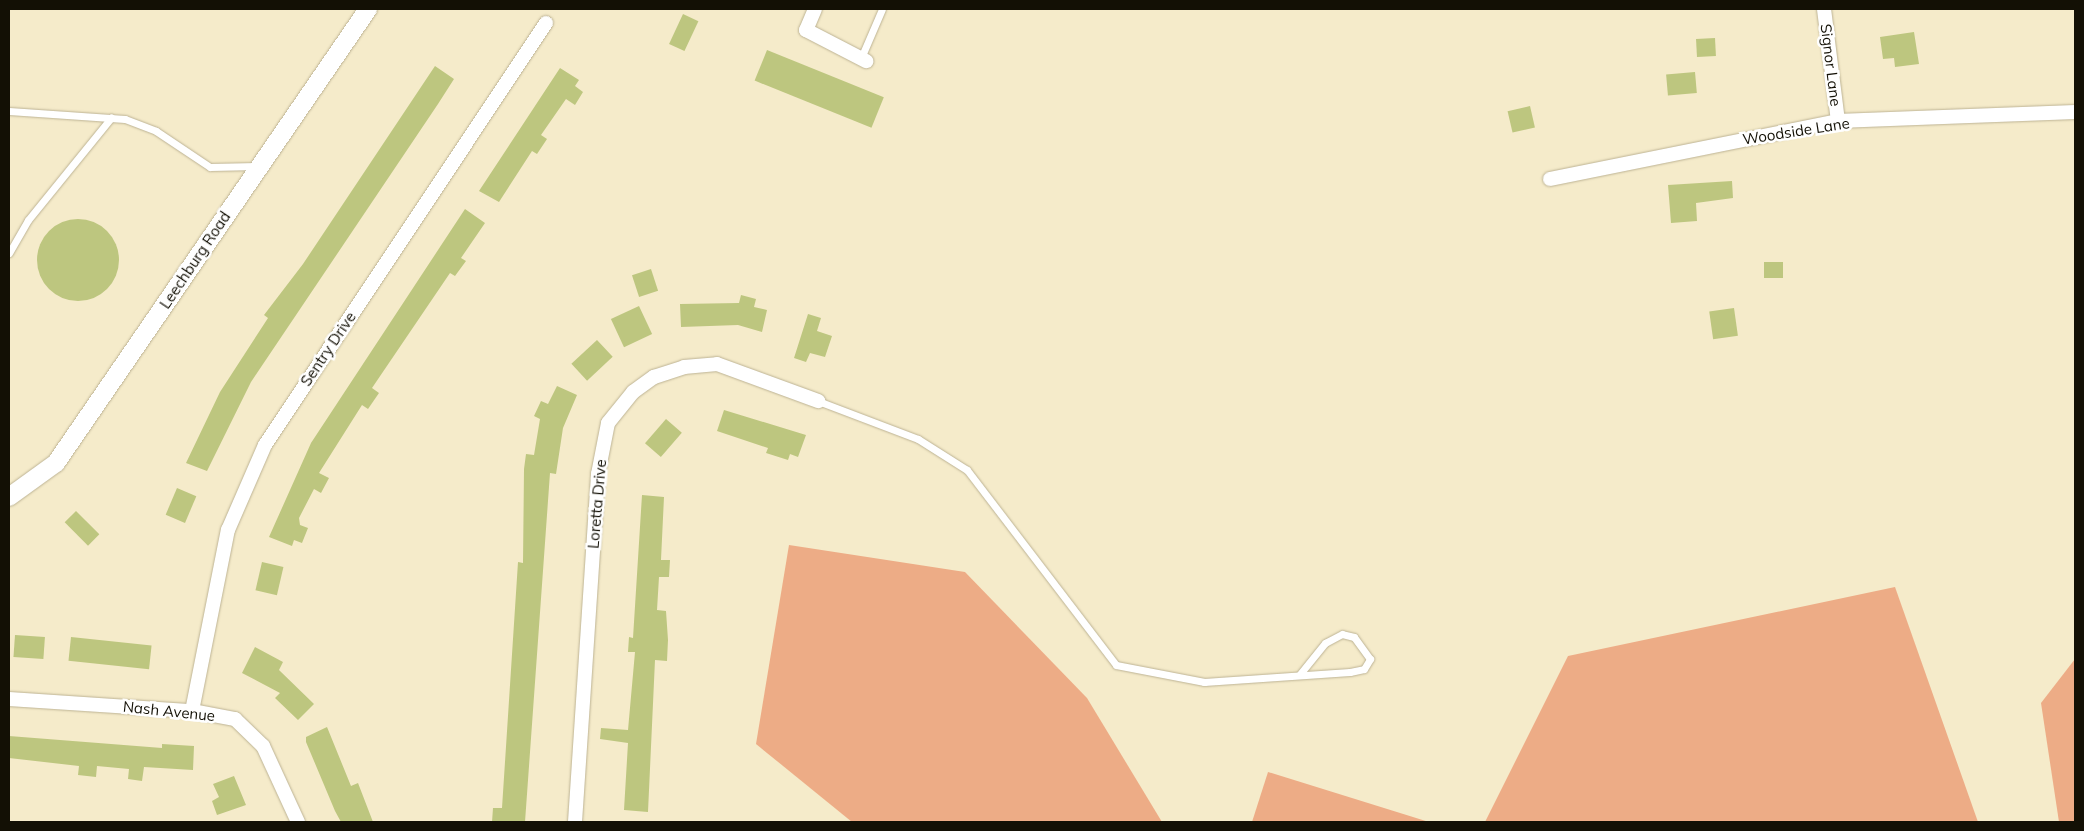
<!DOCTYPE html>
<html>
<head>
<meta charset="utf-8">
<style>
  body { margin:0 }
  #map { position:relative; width:2084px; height:831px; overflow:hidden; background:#f5ebca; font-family:Mulish,sans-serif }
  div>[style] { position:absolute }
  .forest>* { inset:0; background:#edac86 }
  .building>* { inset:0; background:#bdc67f; transform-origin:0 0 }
  .round { border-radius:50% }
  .roads { filter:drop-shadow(0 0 1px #bdb394) drop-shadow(0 0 1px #bdb394) }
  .service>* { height:7px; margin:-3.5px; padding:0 3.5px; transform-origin:3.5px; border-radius:3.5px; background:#fff }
  .minor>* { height:14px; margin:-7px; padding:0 7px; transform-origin:7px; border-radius:7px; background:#fff }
  .tertiary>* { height:18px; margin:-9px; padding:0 9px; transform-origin:9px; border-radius:9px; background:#fff }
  span { translate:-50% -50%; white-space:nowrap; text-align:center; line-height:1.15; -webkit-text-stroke:5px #fff; paint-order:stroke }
  .street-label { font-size:15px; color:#131005 }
  .frame { position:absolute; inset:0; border:10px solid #131005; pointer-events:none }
</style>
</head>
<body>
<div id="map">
  <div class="forest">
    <i style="clip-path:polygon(789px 545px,965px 572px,1087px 698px,1162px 822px,852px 822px,756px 744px)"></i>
    <i style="clip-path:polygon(1895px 587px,1978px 822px,1485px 822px,1568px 656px)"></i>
    <i style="clip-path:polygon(2075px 659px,2075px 822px,2059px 822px,2041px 703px)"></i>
    <i style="clip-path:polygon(1268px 772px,1429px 822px,1252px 822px)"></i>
  </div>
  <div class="building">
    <i style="left:683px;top:14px;width:17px;height:33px;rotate:25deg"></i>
    <i style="clip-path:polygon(1914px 32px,1919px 64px,1895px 67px,1894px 58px,1883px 59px,1880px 37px)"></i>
    <i style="left:1715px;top:38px;width:18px;height:19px;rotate:87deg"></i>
    <i style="left:767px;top:50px;width:126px;height:33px;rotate:22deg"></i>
    <i style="clip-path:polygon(435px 66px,454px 79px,438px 104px,251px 382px,207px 471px,186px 463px,220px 392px,268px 318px,264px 315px,303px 264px)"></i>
    <i style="clip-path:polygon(560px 68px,579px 80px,575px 86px,583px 92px,575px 105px,566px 99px,541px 135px,547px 139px,537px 154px,532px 151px,499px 202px,479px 191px)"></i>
    <i style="left:1695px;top:72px;width:21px;height:29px;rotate:85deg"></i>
    <i style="left:1530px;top:106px;width:22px;height:23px;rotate:77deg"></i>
    <i style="clip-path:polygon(1732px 181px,1733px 198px,1696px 203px,1697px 221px,1671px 223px,1668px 185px)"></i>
    <i style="clip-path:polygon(465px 209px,485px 223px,461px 258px,466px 261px,455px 276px,450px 273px,372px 388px,379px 393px,368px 409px,362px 405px,319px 473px,329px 478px,321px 493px,314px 489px,299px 518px,300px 525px,308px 528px,302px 543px,294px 540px,292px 546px,269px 537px,311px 443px)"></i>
    <i class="round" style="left:37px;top:219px;width:82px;height:82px"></i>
    <i style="left:1783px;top:262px;width:16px;height:19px;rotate:90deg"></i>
    <i style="left:651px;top:269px;width:23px;height:20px;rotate:72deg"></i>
    <i style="clip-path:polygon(741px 295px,756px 299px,754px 307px,767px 310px,762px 332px,738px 325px,681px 327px,680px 304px,739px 303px)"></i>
    <i style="left:639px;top:306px;width:31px;height:31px;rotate:65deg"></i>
    <i style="left:1734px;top:308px;width:28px;height:25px;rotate:82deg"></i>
    <i style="clip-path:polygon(808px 314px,821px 318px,817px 331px,832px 336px,825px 357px,810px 353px,806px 362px,794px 358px)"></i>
    <i style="left:597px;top:340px;width:23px;height:35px;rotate:47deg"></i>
    <i style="clip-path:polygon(557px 386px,577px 395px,563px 428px,556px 474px,550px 473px,525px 822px,492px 822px,493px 808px,502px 808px,518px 562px,523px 563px,524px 469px,526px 454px,534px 455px,540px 419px,534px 416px,541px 401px,548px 404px)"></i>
    <i style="clip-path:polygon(724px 410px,806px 435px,798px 457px,790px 454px,788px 460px,766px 453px,768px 448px,717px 431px)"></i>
    <i style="left:666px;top:419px;width:21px;height:32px;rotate:41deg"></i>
    <i style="left:177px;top:488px;width:21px;height:29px;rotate:23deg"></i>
    <i style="clip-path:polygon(642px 495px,664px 497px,661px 560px,670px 560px,669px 577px,659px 577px,657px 610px,666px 611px,668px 640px,667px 661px,655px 660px,648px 812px,624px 810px,628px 743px,600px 739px,601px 728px,628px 730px,635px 652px,628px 652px,629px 637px,633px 638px)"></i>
    <i style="left:76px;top:511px;width:33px;height:16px;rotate:45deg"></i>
    <i style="left:262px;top:562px;width:22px;height:29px;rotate:13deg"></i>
    <i style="left:15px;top:635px;width:30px;height:22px;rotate:4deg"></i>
    <i style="left:71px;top:637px;width:81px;height:24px;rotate:6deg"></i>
    <i style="clip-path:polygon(255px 647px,283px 662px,279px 670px,314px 704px,298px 720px,275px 698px,280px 693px,242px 673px)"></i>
    <i style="clip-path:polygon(327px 727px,351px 786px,358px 783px,373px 822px,341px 822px,335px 811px,306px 742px,306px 737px)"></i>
    <i style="clip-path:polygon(9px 736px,162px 748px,162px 744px,194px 746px,193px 770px,144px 767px,142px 781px,128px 779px,129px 769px,97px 766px,96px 777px,78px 775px,79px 766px,9px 758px)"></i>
    <i style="clip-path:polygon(234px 776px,246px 805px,217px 815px,212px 801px,219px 797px,213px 784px)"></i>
  </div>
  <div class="roads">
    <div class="service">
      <i style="left:861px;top:58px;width:53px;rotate:-66.8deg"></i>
      <i style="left:9px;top:111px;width:116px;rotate:3.9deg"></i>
      <i style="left:125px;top:119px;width:33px;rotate:21deg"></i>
      <i style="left:156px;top:131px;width:65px;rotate:33.7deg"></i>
      <i style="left:210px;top:167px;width:47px;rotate:-1.2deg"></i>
      <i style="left:9px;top:253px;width:38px;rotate:-60deg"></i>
      <i style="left:28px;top:220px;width:132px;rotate:-50.9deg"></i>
      <i style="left:818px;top:401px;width:107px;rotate:20.8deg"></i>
      <i style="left:918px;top:439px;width:58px;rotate:32.3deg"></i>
      <i style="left:967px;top:470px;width:245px;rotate:52.6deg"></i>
      <i style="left:1116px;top:665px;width:90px;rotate:10.9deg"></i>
      <i style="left:1204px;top:682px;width:146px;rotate:-3.9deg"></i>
      <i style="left:1350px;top:672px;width:14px;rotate:-12deg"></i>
      <i style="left:1364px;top:669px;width:12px;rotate:-59deg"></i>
      <i style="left:1370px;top:659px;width:27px;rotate:-126deg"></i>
      <i style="left:1354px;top:637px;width:12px;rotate:-166deg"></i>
      <i style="left:1342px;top:634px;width:19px;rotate:152deg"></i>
      <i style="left:1325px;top:643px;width:40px;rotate:129deg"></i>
    </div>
    <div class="minor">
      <i style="left:815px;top:9px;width:23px;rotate:113deg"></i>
      <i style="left:806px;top:30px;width:68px;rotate:27.3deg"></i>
      <i style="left:1824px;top:9px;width:113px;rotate:82.9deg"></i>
      <i style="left:1550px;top:179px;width:294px;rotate:-11.4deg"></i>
      <i style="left:1838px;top:121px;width:237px;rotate:-2.2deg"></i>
      <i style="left:9px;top:699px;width:183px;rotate:3.8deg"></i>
      <i style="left:192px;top:711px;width:44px;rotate:10.5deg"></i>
      <i style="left:235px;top:719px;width:39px;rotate:44deg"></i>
      <i style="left:263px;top:746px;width:84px;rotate:65.3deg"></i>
      <i style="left:192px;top:711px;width:185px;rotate:-78.8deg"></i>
      <i style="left:228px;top:530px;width:93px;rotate:-66.5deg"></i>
      <i style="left:265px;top:445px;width:507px;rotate:-56.34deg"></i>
      <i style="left:575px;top:822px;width:349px;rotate:-86.2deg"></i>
      <i style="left:598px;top:474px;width:52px;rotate:-78.9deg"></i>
      <i style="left:608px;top:423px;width:40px;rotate:-51deg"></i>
      <i style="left:633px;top:392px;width:26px;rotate:-36deg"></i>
      <i style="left:654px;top:377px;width:32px;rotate:-18deg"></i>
      <i style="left:684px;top:367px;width:33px;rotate:-5deg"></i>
      <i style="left:717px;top:364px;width:108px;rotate:20.1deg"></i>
    </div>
    <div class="tertiary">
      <i style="left:9px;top:497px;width:58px;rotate:-35.9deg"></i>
      <i style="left:56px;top:463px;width:551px;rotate:-55.5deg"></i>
    </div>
  </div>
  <div class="street-label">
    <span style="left:1831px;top:65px;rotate:83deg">Signor Lane</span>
    <span style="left:1796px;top:131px;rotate:-9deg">Woodside Lane</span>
    <span style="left:195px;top:260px;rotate:-56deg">Leechburg Road</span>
    <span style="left:328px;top:349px;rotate:-56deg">Sentry Drive</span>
    <span style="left:597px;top:504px;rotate:-85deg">Loretta Drive</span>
    <span style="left:169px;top:711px;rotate:6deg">Nash Avenue</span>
  </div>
  <div class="frame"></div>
</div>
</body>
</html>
